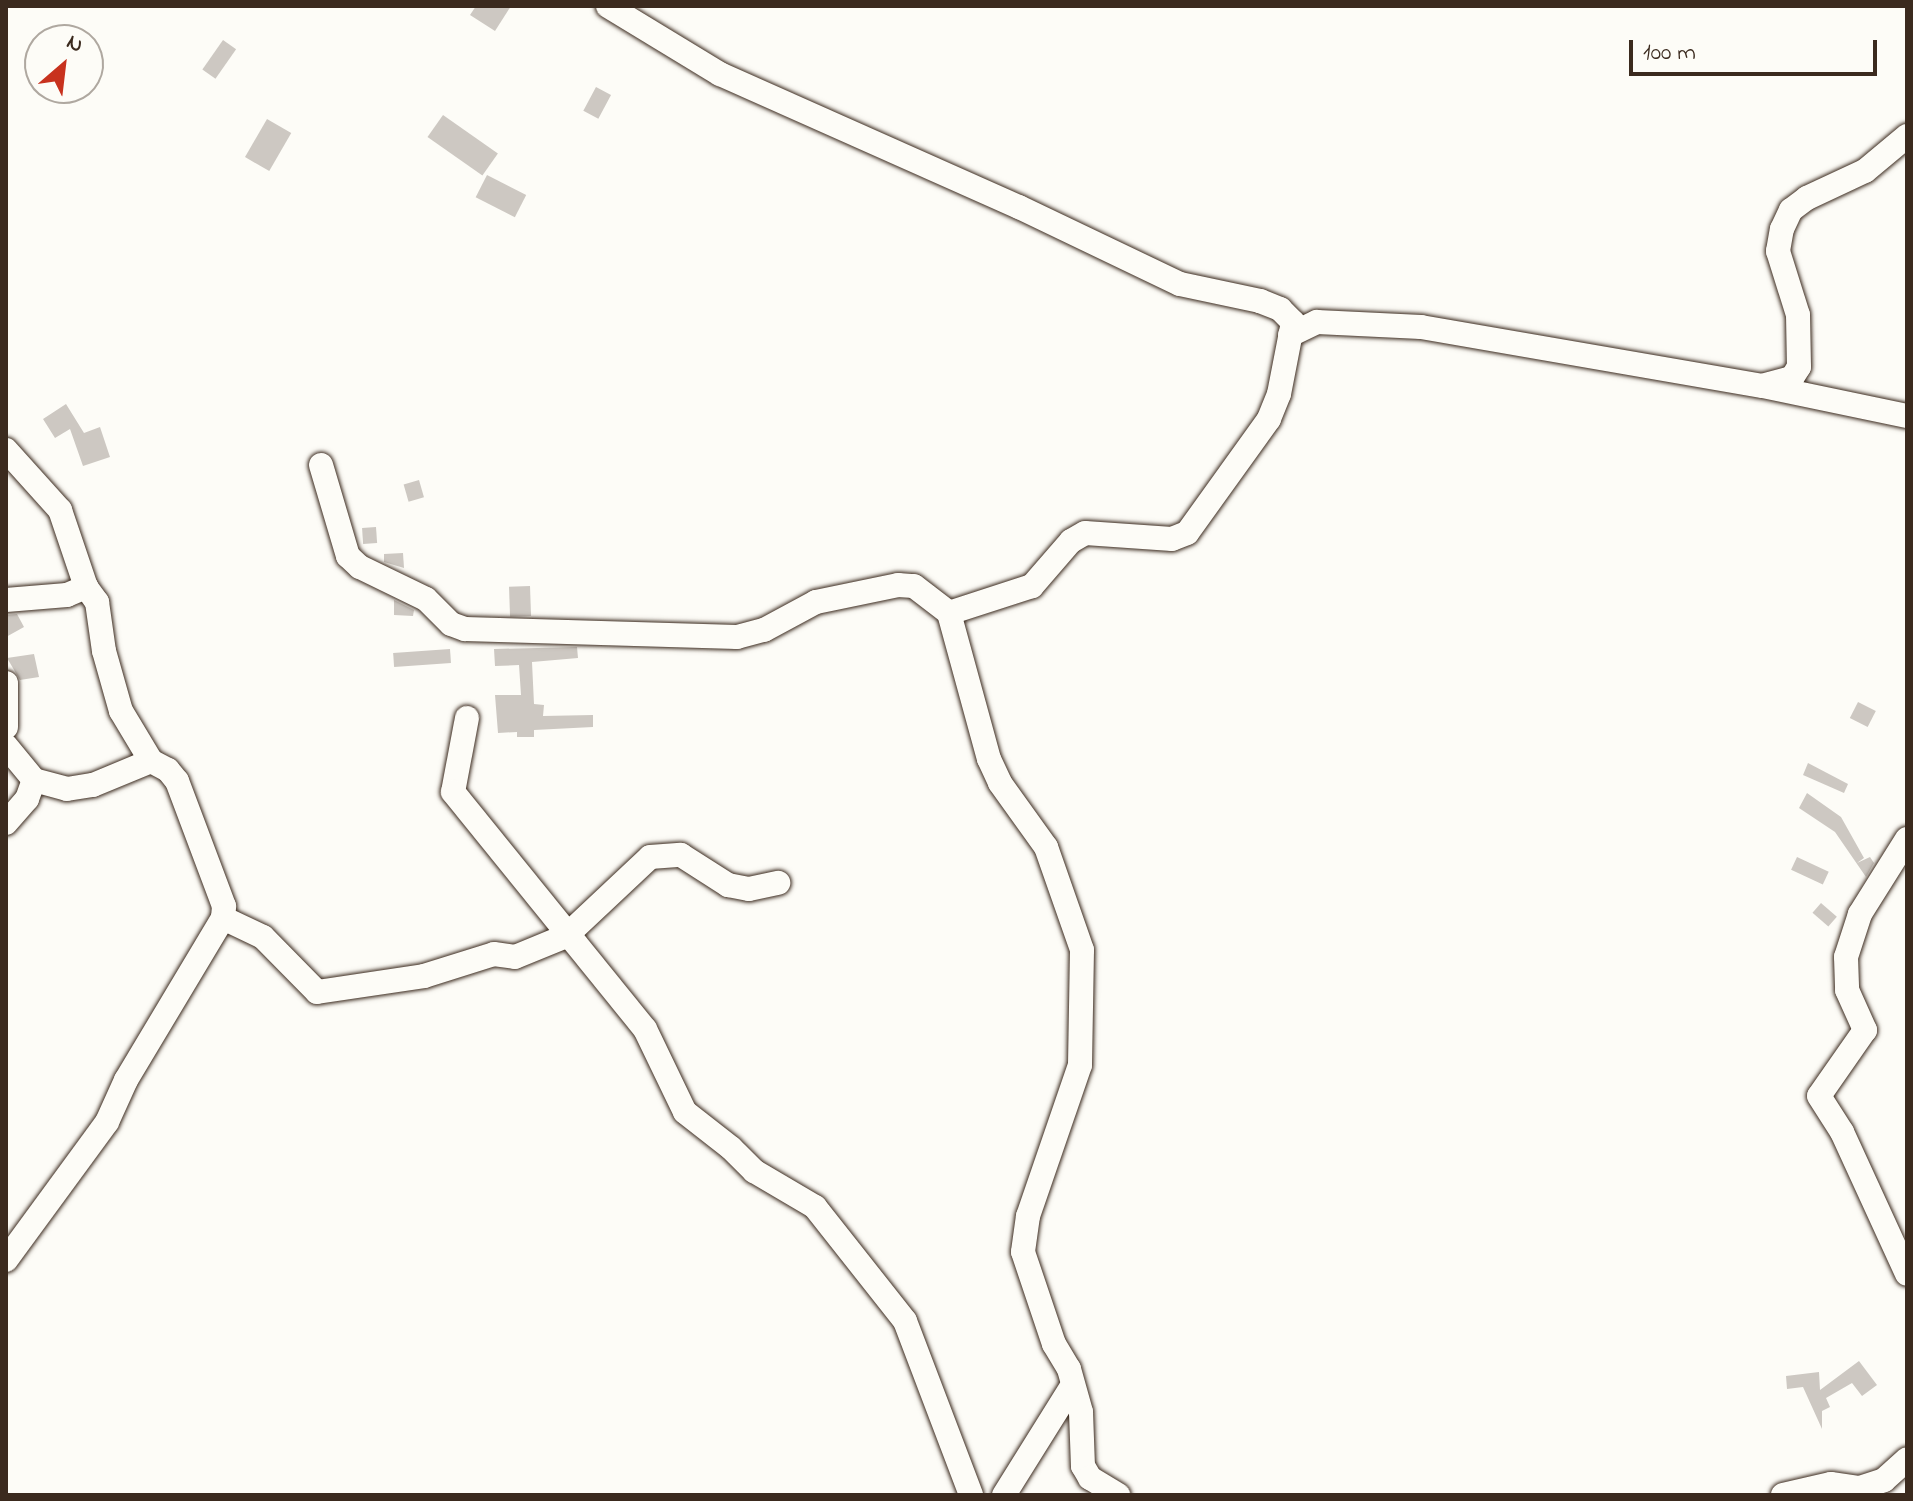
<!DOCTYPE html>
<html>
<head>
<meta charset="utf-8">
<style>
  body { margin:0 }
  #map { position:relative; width:1913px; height:1501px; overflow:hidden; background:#fdfcf7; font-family:"Indie Flower",sans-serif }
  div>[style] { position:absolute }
  .building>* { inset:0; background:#cdc8c2; transform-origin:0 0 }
  .roads { filter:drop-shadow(0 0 2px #3b2a1e) drop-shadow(0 0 2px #3b2a1e) }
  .minor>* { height:24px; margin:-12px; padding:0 12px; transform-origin:12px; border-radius:12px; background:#fdfcf7 }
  span { translate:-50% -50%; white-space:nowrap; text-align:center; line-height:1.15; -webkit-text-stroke:6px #fdfcf7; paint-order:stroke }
  .frame { position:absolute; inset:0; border:8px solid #3b2a1e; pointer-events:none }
  .north { position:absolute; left:24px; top:24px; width:80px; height:80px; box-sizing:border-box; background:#fdfcf7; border:2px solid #afa8a0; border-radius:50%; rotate:28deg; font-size:22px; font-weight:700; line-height:32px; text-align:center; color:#3b2a1e }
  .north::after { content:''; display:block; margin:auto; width:28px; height:36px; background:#c8321e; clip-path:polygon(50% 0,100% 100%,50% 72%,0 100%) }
  .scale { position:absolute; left:1629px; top:40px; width:248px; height:36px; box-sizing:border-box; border:4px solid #3b2a1e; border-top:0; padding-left:10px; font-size:24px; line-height:28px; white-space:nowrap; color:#3b2a1e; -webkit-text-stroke:6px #fdfcf7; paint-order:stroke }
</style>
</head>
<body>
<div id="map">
  <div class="building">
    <i style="clip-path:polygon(476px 6px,511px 6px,495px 31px,470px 15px)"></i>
    <i style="left:223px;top:40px;width:16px;height:36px;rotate:35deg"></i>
    <i style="left:596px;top:87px;width:17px;height:27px;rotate:28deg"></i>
    <i style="left:443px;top:115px;width:67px;height:27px;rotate:35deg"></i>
    <i style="left:267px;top:119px;width:28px;height:44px;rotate:30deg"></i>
    <i style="left:487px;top:175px;width:44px;height:25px;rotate:27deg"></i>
    <i style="clip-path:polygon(66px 404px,84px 433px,100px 427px,110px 457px,83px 466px,70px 429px,55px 438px,43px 419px)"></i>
    <i style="left:419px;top:480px;width:18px;height:16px;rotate:74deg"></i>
    <i style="left:376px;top:527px;width:16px;height:14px;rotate:86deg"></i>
    <i style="clip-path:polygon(403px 553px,404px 568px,384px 562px,384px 554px)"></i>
    <i style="left:530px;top:586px;width:30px;height:21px;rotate:88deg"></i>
    <i style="clip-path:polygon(394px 600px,414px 610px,413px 616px,394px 615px)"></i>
    <i style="clip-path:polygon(17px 614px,24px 627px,6px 637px,6px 615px)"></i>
    <i style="clip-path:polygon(577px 647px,578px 658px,532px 662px,534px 704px,544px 705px,543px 716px,593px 715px,593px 727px,534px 730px,534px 737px,517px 737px,517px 732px,498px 733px,495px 695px,521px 695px,519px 665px,495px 666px,494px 649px)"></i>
    <i style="left:450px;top:649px;width:14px;height:57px;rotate:86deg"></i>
    <i style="clip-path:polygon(34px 654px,39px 677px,20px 680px,7px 658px)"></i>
    <i style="left:1858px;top:702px;width:20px;height:18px;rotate:27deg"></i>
    <i style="clip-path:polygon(1808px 763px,1848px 784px,1844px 793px,1803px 775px)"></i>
    <i style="clip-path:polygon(1807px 793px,1841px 817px,1864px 858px,1857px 863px,1870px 857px,1874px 863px,1866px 877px,1835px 832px,1799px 808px)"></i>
    <i style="left:1797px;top:857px;width:35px;height:14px;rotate:25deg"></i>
    <i style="left:1821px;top:903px;width:21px;height:13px;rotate:41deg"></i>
    <i style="clip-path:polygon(1859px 1361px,1877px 1385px,1862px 1396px,1852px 1383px,1826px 1398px,1830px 1407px,1822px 1411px,1822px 1429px,1803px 1387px,1787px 1389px,1786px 1376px,1819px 1372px,1820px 1390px)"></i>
  </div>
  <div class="roads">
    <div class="minor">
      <i style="left:608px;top:6px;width:131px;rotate:31.3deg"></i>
      <i style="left:720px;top:74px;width:327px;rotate:24deg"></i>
      <i style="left:1019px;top:207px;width:178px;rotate:25.6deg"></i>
      <i style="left:1180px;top:284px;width:82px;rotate:12deg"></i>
      <i style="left:1260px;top:301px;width:22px;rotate:22deg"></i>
      <i style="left:1280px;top:309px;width:18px;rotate:45deg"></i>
      <i style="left:1293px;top:322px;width:73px;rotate:101deg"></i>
      <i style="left:1279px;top:394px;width:27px;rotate:112deg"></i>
      <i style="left:1269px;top:419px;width:140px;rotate:125.7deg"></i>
      <i style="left:1187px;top:533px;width:16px;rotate:158deg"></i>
      <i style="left:1172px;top:539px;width:87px;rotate:-176.1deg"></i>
      <i style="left:1085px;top:533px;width:16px;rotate:150deg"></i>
      <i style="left:1071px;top:541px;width:60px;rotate:130.9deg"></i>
      <i style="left:1032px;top:586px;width:87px;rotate:162deg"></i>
      <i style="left:1290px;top:335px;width:30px;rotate:-26deg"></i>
      <i style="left:1317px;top:322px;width:104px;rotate:2.8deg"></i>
      <i style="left:1421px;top:327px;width:347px;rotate:9.8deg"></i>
      <i style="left:1763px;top:386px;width:147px;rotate:11.8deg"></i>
      <i style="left:1765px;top:385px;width:28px;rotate:-15deg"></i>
      <i style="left:1792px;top:378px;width:13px;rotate:-58deg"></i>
      <i style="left:1799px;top:367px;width:52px;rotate:-91.1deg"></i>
      <i style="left:1798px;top:315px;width:67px;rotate:-107.4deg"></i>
      <i style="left:1778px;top:251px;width:22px;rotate:-80deg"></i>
      <i style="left:1782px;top:229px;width:21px;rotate:-65deg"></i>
      <i style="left:1791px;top:210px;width:20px;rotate:-37deg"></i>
      <i style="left:1807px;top:198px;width:64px;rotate:-25deg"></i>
      <i style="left:1865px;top:171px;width:55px;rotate:-39.8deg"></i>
      <i style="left:6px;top:450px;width:81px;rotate:48deg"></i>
      <i style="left:60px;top:510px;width:81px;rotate:71.3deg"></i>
      <i style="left:86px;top:587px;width:19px;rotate:54deg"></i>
      <i style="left:97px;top:602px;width:49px;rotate:81.9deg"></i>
      <i style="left:104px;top:651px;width:62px;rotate:74.2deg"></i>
      <i style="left:121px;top:711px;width:58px;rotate:59deg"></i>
      <i style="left:151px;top:761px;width:19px;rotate:28deg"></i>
      <i style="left:168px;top:770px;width:14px;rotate:51deg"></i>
      <i style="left:177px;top:781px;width:134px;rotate:69.4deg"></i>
      <i style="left:224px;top:906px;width:12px;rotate:95deg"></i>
      <i style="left:223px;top:918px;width:189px;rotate:120.9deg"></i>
      <i style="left:126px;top:1080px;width:46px;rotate:114.3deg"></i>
      <i style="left:107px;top:1122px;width:171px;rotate:126.2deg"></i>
      <i style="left:321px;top:465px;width:95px;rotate:73.5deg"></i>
      <i style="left:348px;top:556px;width:16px;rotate:43deg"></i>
      <i style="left:360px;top:567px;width:73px;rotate:25.9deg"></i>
      <i style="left:426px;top:599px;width:35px;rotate:45deg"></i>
      <i style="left:451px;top:624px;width:15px;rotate:20deg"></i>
      <i style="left:465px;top:629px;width:272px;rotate:1.7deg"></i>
      <i style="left:737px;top:637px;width:28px;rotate:-15deg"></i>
      <i style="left:764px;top:630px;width:59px;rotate:-28.3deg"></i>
      <i style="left:816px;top:602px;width:84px;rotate:-11.7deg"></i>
      <i style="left:898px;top:585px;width:16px;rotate:4deg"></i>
      <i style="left:914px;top:586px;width:44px;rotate:37.6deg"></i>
      <i style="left:949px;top:613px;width:151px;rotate:74.7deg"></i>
      <i style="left:989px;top:759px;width:26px;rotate:65deg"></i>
      <i style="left:1000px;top:783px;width:79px;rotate:54.3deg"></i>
      <i style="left:1046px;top:847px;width:109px;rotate:70.7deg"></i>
      <i style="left:1082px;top:950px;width:115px;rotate:91deg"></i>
      <i style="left:1080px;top:1065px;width:160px;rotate:109deg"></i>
      <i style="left:1028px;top:1216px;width:36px;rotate:98deg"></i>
      <i style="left:1023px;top:1252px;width:97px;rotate:71.4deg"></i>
      <i style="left:1054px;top:1344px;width:29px;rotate:59deg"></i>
      <i style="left:1069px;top:1369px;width:45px;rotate:74.4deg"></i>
      <i style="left:1081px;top:1412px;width:54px;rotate:87.9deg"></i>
      <i style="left:1083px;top:1466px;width:14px;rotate:60deg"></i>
      <i style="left:1090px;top:1478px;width:33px;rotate:31deg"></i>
      <i style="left:6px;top:600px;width:61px;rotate:-4.7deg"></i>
      <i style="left:67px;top:595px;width:21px;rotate:-23deg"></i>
      <i style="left:6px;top:683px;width:44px;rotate:90deg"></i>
      <i style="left:467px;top:718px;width:75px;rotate:100.7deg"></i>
      <i style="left:453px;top:792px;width:305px;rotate:51deg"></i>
      <i style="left:645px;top:1029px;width:92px;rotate:64.3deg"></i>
      <i style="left:685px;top:1112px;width:58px;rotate:38deg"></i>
      <i style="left:731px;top:1148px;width:33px;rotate:45deg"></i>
      <i style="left:754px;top:1171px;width:71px;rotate:30.5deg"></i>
      <i style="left:815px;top:1207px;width:145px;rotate:51.7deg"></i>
      <i style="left:905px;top:1321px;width:186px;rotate:69.2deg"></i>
      <i style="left:6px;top:746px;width:44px;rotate:50.5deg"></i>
      <i style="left:34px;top:780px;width:34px;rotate:15deg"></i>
      <i style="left:67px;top:789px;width:26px;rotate:-9deg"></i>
      <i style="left:93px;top:785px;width:63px;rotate:-22.5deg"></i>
      <i style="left:6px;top:823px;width:32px;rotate:-49deg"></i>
      <i style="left:27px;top:799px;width:20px;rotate:-70deg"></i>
      <i style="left:1907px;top:839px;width:89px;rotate:122.1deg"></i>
      <i style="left:1860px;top:914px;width:45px;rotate:108deg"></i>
      <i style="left:1846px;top:957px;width:33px;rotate:88deg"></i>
      <i style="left:1847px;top:990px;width:44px;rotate:65.8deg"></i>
      <i style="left:1865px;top:1030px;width:80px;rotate:124.9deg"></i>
      <i style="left:1819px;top:1096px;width:43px;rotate:57.4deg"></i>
      <i style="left:1842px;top:1132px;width:156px;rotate:65.4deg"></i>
      <i style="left:223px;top:918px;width:44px;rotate:25.4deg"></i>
      <i style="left:263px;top:937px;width:77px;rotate:45.5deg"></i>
      <i style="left:317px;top:992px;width:108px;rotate:-8.5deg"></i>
      <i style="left:424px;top:976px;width:73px;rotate:-17.4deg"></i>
      <i style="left:494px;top:954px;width:21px;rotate:8deg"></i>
      <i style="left:515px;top:957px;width:55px;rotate:-22.4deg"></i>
      <i style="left:566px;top:936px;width:115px;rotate:-43.2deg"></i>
      <i style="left:650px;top:857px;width:31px;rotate:-4deg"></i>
      <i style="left:681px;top:855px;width:56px;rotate:32.6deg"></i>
      <i style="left:728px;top:885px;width:21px;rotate:11deg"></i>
      <i style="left:749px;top:889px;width:30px;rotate:-12deg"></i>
      <i style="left:1004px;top:1495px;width:128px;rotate:-58deg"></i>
      <i style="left:1783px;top:1495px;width:49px;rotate:-12.9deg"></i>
      <i style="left:1831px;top:1484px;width:29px;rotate:8deg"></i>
      <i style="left:1860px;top:1488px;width:25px;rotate:-18deg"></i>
      <i style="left:1884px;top:1480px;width:31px;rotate:-42deg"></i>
    </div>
  </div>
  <div class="frame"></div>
  <div class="north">N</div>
  <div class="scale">100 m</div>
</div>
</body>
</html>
